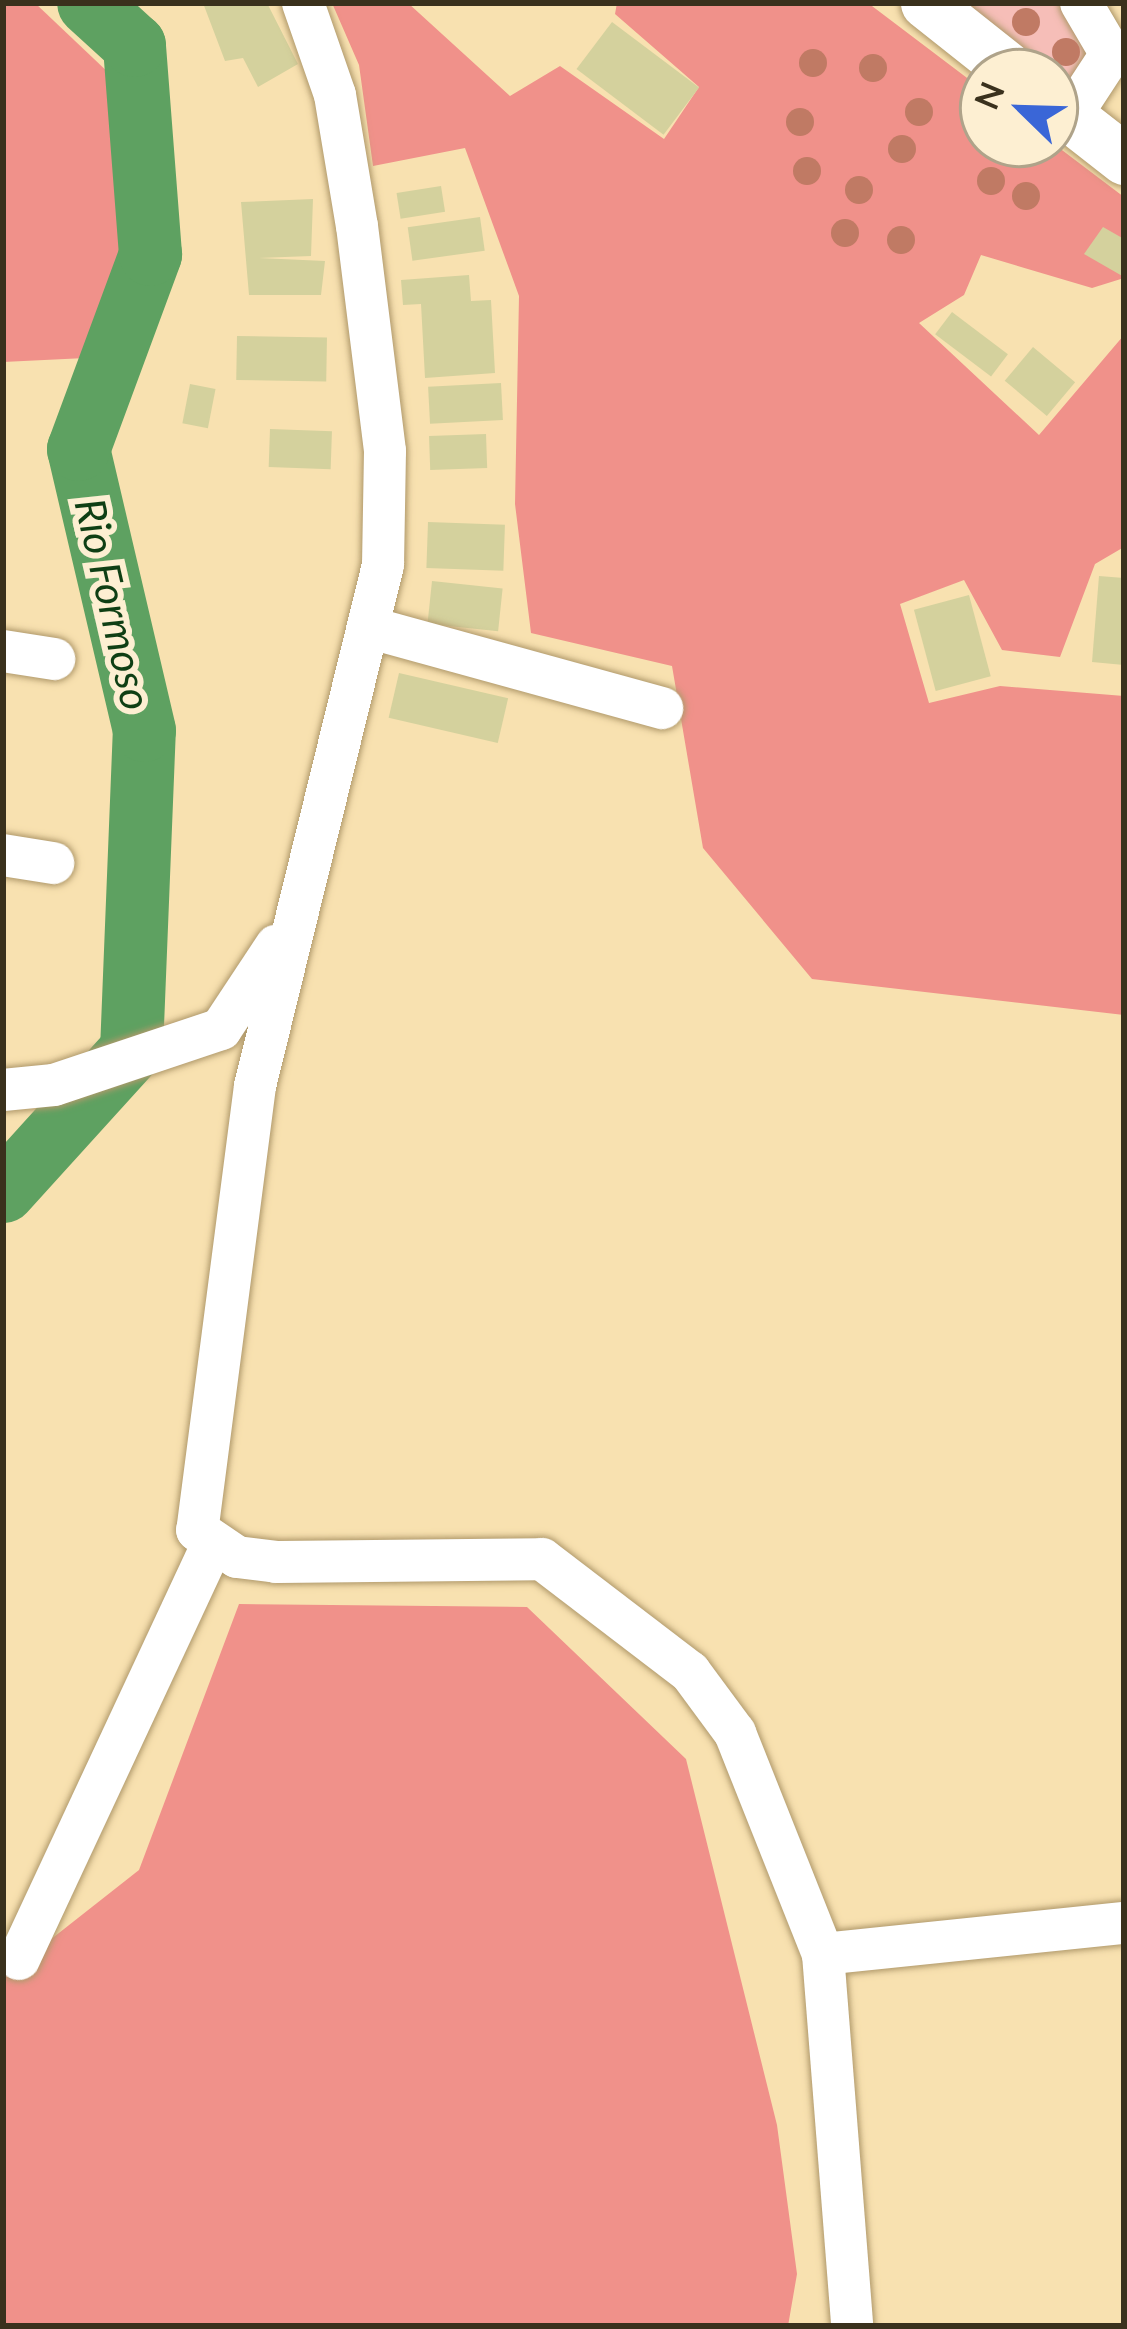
<!DOCTYPE html>
<html>
<head>
<meta charset="utf-8">
<style>
  body { margin:0 }
  #map { position:relative; width:1127px; height:2329px; overflow:hidden; background:#f8e1b0; font-family:Lato,sans-serif }
  div>[style] { position:absolute }
  .green>* { inset:0; background:#f6beb8 }
  .forest>* { inset:0; background:#f0918a }
  .river>* { height:63px; margin:-31.5px; padding:0 31.5px; transform-origin:31.5px; border-radius:31.5px; background:#5ea161 }
  .building>* { inset:0; background:#d4d19d; transform-origin:0 0 }
  .roads { filter:drop-shadow(0 0 3px #b0996b) drop-shadow(0 0 3px #b0996b) }
  .minor>* { height:42px; margin:-21px; padding:0 21px; transform-origin:21px; border-radius:21px; background:#fff }
  .major>* { height:51px; margin:-25.5px; padding:0 25.5px; transform-origin:25.5px; border-radius:25.5px; background:#fff }
  .trees>* { width:28px; height:28px; margin:-14px; border-radius:50%; background:#c07a64 }
  span { translate:-50% -50%; white-space:nowrap; text-align:center; line-height:1.15; -webkit-text-stroke:12px #fdefd2; paint-order:stroke }
  .water-label { font-size:42px; color:#0f3f14; font-style:italic }
  .frame { position:absolute; inset:0; border:6px solid #3a311d; pointer-events:none }
  .north { position:absolute; left:959px; top:48px; width:120px; height:120px; box-sizing:border-box; background:#fdefd2; border:3px solid #afa38a; border-radius:50%; rotate:293deg; font-size:33px; font-weight:700; line-height:48px; text-align:center; color:#3a311d }
  .north::after { content:''; display:block; margin:auto; width:42px; height:54px; background:#3a66d7; clip-path:polygon(50% 0,100% 100%,50% 72%,0 100%) }
</style>
</head>
<body>
<div id="map">
  <div class="green">
    <i style="clip-path:polygon(958px 3px,1069px 3px,1109px 41px,1085px 98px)"></i>
  </div>
  <div class="forest">
    <i style="clip-path:polygon(3px 3px,35px 3px,112px 76px,139px 162px,134px 261px,106px 357px,3px 362px)"></i>
    <i style="clip-path:polygon(332px 3px,408px 3px,510px 96px,560px 66px,664px 139px,699px 87px,615px 14px,617px 3px,868px 3px,983px 90px,983px 144px,1054px 144px,1124px 197px,1124px 278px,1092px 288px,981px 255px,964px 295px,919px 323px,1039px 435px,1124px 335px,1124px 547px,1095px 564px,1060px 657px,1002px 650px,964px 580px,900px 604px,929px 703px,1000px 686px,1124px 696px,1124px 1015px,812px 979px,703px 848px,672px 666px,531px 633px,515px 504px,519px 296px,465px 148px,373px 166px,359px 65px)"></i>
    <i style="clip-path:polygon(239px 1604px,527px 1607px,686px 1759px,777px 2125px,797px 2274px,788px 2326px,3px 2326px,3px 1977px,139px 1870px)"></i>
  </div>
  <div class="river">
    <i style="left:3px;top:1191px;width:190px;rotate:-47.8deg"></i>
    <i style="left:131px;top:1050px;width:320px;rotate:-87.7deg"></i>
    <i style="left:144px;top:730px;width:289px;rotate:-103.2deg"></i>
    <i style="left:78px;top:449px;width:208px;rotate:-69.7deg"></i>
    <i style="left:150px;top:254px;width:210px;rotate:-94.4deg"></i>
    <i style="left:134px;top:45px;width:62px;rotate:-137.6deg"></i>
  </div>
  <div class="building">
    <i style="clip-path:polygon(203px 3px,267px 3px,298px 64px,258px 87px,243px 58px,225px 61px)"></i>
    <i style="left:612px;top:22px;width:109px;height:59px;rotate:37deg"></i>
    <i style="left:441px;top:186px;width:26px;height:45px;rotate:81deg"></i>
    <i style="clip-path:polygon(313px 199px,311px 256px,259px 258px,325px 261px,321px 295px,249px 295px,241px 202px)"></i>
    <i style="left:480px;top:217px;width:34px;height:73px;rotate:82deg"></i>
    <i style="clip-path:polygon(1103px 227px,1124px 239px,1124px 277px,1084px 254px)"></i>
    <i style="clip-path:polygon(469px 275px,471px 301px,491px 300px,495px 373px,425px 378px,421px 304px,403px 305px,401px 280px)"></i>
    <i style="left:952px;top:312px;width:70px;height:28px;rotate:37deg"></i>
    <i style="left:237px;top:336px;width:90px;height:44px;rotate:1deg"></i>
    <i style="left:1033px;top:347px;width:55px;height:44px;rotate:40deg"></i>
    <i style="left:501px;top:383px;width:37px;height:73px;rotate:87deg"></i>
    <i style="left:190px;top:384px;width:26px;height:40px;rotate:11deg"></i>
    <i style="left:270px;top:429px;width:62px;height:38px;rotate:2deg"></i>
    <i style="left:486px;top:434px;width:34px;height:57px;rotate:88deg"></i>
    <i style="left:428px;top:522px;width:77px;height:46px;rotate:2deg"></i>
    <i style="clip-path:polygon(1099px 576px,1124px 578px,1124px 665px,1092px 662px)"></i>
    <i style="left:432px;top:581px;width:71px;height:43px;rotate:6deg"></i>
    <i style="left:969px;top:595px;width:84px;height:57px;rotate:75deg"></i>
    <i style="left:399px;top:673px;width:112px;height:46px;rotate:13deg"></i>
  </div>
  <div class="roads">
    <div class="minor">
      <i style="left:303px;top:3px;width:97px;rotate:70.8deg"></i>
      <i style="left:335px;top:95px;width:133px;rotate:80.5deg"></i>
      <i style="left:357px;top:226px;width:227px;rotate:82.9deg"></i>
      <i style="left:385px;top:451px;width:114px;rotate:91deg"></i>
      <i style="left:383px;top:565px;width:536px;rotate:103.8deg"></i>
      <i style="left:255px;top:1086px;width:448px;rotate:97.4deg"></i>
      <i style="left:197px;top:1530px;width:48px;rotate:34deg"></i>
      <i style="left:237px;top:1557px;width:39px;rotate:7deg"></i>
      <i style="left:276px;top:1562px;width:266px;rotate:-0.6deg"></i>
      <i style="left:542px;top:1559px;width:186px;rotate:37.4deg"></i>
      <i style="left:690px;top:1672px;width:76px;rotate:53.6deg"></i>
      <i style="left:735px;top:1733px;width:238px;rotate:68.3deg"></i>
      <i style="left:823px;top:1954px;width:373px;rotate:85.5deg"></i>
      <i style="left:1070px;top:117px;width:75px;rotate:-56.9deg"></i>
      <i style="left:1111px;top:54px;width:59px;rotate:-120.5deg"></i>
      <i style="left:375px;top:629px;width:298px;rotate:15.4deg"></i>
      <i style="left:3px;top:651px;width:52px;rotate:8.9deg"></i>
      <i style="left:3px;top:855px;width:51px;rotate:9.1deg"></i>
      <i style="left:3px;top:1090px;width:51px;rotate:-5.6deg"></i>
      <i style="left:54px;top:1085px;width:176px;rotate:-18.5deg"></i>
      <i style="left:221px;top:1029px;width:100px;rotate:-56.5deg"></i>
      <i style="left:823px;top:1954px;width:303px;rotate:-5.9deg"></i>
      <i style="left:19px;top:1959px;width:457px;rotate:-65deg"></i>
    </div>
    <div class="major">
      <i style="left:926px;top:3px;width:111px;rotate:38.4deg"></i>
      <i style="left:1055px;top:105px;width:88px;rotate:38deg"></i>
    </div>
  </div>
  <div class="trees">
    <i style="left:1026px;top:22px"></i>
    <i style="left:1066px;top:52px"></i>
    <i style="left:813px;top:63px"></i>
    <i style="left:873px;top:68px"></i>
    <i style="left:919px;top:112px"></i>
    <i style="left:800px;top:122px"></i>
    <i style="left:902px;top:149px"></i>
    <i style="left:807px;top:171px"></i>
    <i style="left:991px;top:181px"></i>
    <i style="left:859px;top:190px"></i>
    <i style="left:1026px;top:196px"></i>
    <i style="left:845px;top:233px"></i>
    <i style="left:901px;top:240px"></i>
  </div>
  <div class="water-label">
    <span style="left:114px;top:604px;rotate:77deg">Rio Formoso</span>
  </div>
  <div class="frame"></div>
  <div class="north">N</div>
</div>
</body>
</html>
